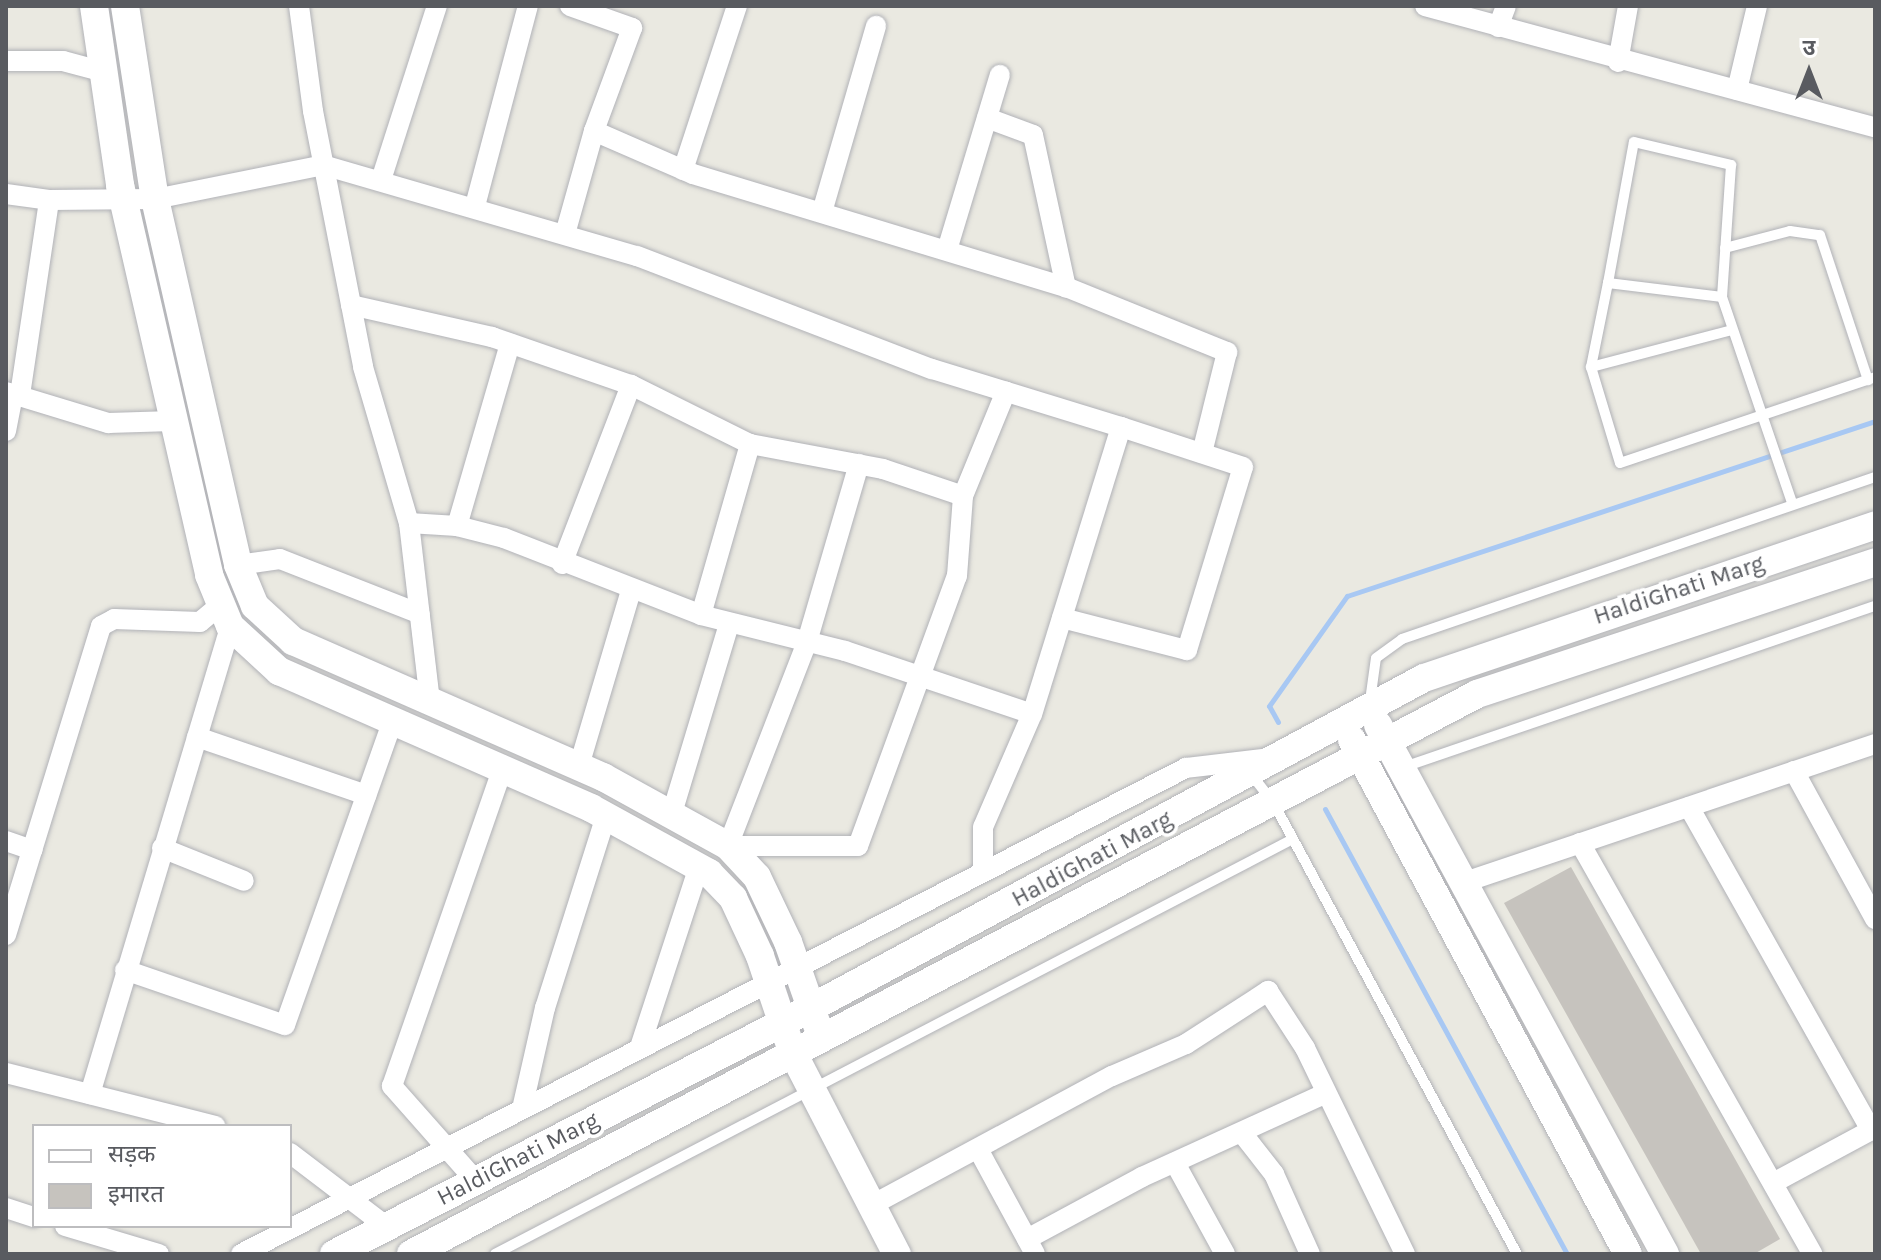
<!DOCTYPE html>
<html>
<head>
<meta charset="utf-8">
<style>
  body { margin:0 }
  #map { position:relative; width:1881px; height:1260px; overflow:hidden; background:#eae9e1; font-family:Karla,"Noto Sans Devanagari",sans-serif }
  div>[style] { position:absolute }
  .stream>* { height:5px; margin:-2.5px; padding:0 2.5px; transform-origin:2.5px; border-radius:2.5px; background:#a8c8f3 }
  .building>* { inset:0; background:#c6c3be }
  .roads { filter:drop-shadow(0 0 2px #b1b2b7) drop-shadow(0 0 2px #b1b2b7) }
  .lane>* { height:10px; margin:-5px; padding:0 5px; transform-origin:5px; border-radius:5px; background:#fff }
  .street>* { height:20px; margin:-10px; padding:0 10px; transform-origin:10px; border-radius:10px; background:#fff }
  .secondary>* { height:28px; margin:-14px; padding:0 14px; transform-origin:14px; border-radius:14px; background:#fff }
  span { translate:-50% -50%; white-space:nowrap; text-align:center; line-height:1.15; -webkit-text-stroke:7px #fff; paint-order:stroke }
  .street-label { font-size:24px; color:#595b60 }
  .frame { position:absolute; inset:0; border:8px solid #595b60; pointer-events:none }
  .legend { position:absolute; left:32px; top:1124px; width:260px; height:104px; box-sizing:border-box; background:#fff; border:2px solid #bdbdbf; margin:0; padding:10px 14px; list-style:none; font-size:24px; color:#595b60 }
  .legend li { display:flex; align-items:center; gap:16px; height:40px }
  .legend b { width:40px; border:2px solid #bdbdbf }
  .north { position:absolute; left:1769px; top:32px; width:80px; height:80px; -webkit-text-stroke:6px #fff; paint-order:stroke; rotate:0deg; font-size:22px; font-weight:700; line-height:32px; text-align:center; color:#595b60 }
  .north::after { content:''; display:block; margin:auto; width:28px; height:36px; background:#595b60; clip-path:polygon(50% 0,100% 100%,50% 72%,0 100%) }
</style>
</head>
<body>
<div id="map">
  <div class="stream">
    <i style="left:1278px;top:722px;width:18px;rotate:-119deg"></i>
    <i style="left:1269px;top:706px;width:135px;rotate:-54.7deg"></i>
    <i style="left:1347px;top:596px;width:556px;rotate:-18.34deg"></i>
    <i style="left:1325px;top:809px;width:507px;rotate:61.46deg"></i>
  </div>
  <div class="building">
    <i style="clip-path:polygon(1571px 867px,1780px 1239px,1754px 1254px,1701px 1254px,1504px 903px)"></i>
  </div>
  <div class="roads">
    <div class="lane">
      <i style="left:1725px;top:248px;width:67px;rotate:-14.7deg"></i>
      <i style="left:1790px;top:231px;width:30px;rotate:8deg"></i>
      <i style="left:1820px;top:235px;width:153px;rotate:71.7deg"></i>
      <i style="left:1608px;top:283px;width:143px;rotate:-79.6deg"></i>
      <i style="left:1634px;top:142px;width:100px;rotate:13.3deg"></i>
      <i style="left:1731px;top:165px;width:132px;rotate:93.9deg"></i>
      <i style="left:1722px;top:297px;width:218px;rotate:71.2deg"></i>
      <i style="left:1732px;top:330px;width:146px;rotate:165.3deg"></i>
      <i style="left:1591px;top:367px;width:100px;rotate:73.2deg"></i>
      <i style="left:1620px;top:463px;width:269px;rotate:-18.6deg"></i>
      <i style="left:1591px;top:367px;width:86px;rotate:-78.6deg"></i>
      <i style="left:1608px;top:283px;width:115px;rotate:7deg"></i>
      <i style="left:1370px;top:701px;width:43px;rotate:-82.1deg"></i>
      <i style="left:1376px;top:658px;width:32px;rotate:-36deg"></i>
      <i style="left:1402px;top:639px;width:500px;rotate:-18.9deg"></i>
      <i style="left:1404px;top:767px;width:498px;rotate:-18.9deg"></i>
      <i style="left:1251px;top:774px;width:36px;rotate:52deg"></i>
      <i style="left:1273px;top:802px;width:514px;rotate:61.64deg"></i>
      <i style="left:495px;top:1254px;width:899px;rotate:-27.48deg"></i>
    </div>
    <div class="street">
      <i style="left:299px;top:6px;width:106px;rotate:82.4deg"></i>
      <i style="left:313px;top:111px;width:261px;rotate:78.9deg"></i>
      <i style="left:363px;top:367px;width:163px;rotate:73.6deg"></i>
      <i style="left:409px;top:523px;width:48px;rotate:3.6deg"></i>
      <i style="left:457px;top:526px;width:49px;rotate:14.3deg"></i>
      <i style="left:504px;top:538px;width:212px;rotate:21.3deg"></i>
      <i style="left:701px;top:615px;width:148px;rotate:14deg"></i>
      <i style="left:845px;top:651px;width:197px;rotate:18.6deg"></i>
      <i style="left:570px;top:6px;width:66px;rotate:19.5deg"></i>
      <i style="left:632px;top:28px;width:110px;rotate:110.3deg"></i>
      <i style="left:594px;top:131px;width:108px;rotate:23.5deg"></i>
      <i style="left:693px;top:174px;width:390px;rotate:16.9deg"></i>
      <i style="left:1066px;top:287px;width:174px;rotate:22deg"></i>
      <i style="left:1227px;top:352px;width:104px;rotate:103.9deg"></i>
      <i style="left:1425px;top:6px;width:466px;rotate:15.1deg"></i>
      <i style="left:1498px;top:27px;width:22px;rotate:-69deg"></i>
      <i style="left:6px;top:61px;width:57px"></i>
      <i style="left:63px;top:61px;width:42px;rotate:15deg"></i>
      <i style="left:1618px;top:62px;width:57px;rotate:-79.9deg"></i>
      <i style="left:1737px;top:90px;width:86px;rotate:-76.6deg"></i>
      <i style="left:987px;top:118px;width:49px;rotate:20.3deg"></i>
      <i style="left:1033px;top:135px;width:156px;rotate:77.8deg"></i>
      <i style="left:683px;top:170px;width:173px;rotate:-71.8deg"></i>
      <i style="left:381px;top:180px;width:183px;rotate:-72.2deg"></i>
      <i style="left:6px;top:194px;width:43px;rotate:7.9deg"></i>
      <i style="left:49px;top:200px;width:106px;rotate:-0.5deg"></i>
      <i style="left:155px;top:199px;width:171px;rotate:-11.4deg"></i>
      <i style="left:323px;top:165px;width:327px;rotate:16.2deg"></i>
      <i style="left:637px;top:256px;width:316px;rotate:21deg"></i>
      <i style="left:932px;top:369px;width:198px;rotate:17.1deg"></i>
      <i style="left:1121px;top:427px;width:300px;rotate:107.2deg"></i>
      <i style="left:1032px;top:714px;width:123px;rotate:113.4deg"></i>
      <i style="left:983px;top:827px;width:43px;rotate:90deg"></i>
      <i style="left:475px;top:206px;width:207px;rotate:-75.2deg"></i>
      <i style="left:822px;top:212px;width:194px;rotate:-73.8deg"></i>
      <i style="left:565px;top:234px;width:107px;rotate:-74.3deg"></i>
      <i style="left:947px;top:250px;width:183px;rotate:-73.2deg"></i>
      <i style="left:351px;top:305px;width:145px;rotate:12.8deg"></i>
      <i style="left:492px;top:337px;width:147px;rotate:19.1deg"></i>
      <i style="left:631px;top:385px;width:133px;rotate:26.4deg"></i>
      <i style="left:750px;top:444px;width:135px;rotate:10.6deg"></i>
      <i style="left:883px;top:469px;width:84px;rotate:18.6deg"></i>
      <i style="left:6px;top:392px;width:107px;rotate:16.9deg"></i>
      <i style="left:108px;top:423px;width:65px;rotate:-1.8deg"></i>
      <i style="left:20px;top:395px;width:197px;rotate:-81.5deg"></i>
      <i style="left:6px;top:431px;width:38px;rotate:-79deg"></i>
      <i style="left:859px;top:464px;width:185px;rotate:106.3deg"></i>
      <i style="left:807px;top:642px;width:219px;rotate:111.2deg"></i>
      <i style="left:728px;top:846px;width:130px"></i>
      <i style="left:858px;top:846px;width:288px;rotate:-69.9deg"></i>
      <i style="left:957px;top:576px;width:80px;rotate:-85.7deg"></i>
      <i style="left:963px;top:496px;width:113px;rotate:-67.7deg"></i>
      <i style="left:409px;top:523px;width:180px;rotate:83.3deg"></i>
      <i style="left:457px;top:526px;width:190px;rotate:-73.8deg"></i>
      <i style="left:562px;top:564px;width:192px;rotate:-68.9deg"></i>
      <i style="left:238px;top:565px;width:42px;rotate:-8.1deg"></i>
      <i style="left:280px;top:559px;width:150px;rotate:21.4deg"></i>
      <i style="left:701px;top:615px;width:178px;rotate:-74deg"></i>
      <i style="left:1062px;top:618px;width:129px;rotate:14.4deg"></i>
      <i style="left:1187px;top:650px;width:191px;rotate:-73deg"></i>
      <i style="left:1243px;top:467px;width:128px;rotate:-161.8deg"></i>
      <i style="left:197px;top:737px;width:179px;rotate:18.9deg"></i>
      <i style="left:579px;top:766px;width:184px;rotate:-73.5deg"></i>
      <i style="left:1794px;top:771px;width:169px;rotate:61.3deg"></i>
      <i style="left:1689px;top:807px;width:371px;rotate:60.6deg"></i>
      <i style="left:672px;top:813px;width:197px;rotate:-73.2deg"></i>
      <i style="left:6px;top:841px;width:28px;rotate:19deg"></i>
      <i style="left:1580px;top:843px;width:472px;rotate:60.5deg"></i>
      <i style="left:162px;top:848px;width:88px;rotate:21.9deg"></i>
      <i style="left:1465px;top:882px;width:433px;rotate:-18.6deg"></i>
      <i style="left:6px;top:935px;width:323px;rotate:-72.9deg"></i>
      <i style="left:101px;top:626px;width:15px;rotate:-28deg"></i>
      <i style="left:114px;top:619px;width:86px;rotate:2deg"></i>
      <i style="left:200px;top:622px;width:25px;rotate:-40deg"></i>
      <i style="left:125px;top:970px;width:169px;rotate:19deg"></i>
      <i style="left:285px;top:1025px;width:320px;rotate:-70.5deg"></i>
      <i style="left:640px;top:1047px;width:190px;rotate:-71.9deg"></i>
      <i style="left:6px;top:1073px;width:216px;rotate:14.2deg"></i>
      <i style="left:90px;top:1094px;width:488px;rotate:-73.3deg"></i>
      <i style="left:522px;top:1109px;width:104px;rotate:-77.2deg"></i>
      <i style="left:545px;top:1008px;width:201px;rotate:-72.4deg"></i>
      <i style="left:1242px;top:1133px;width:52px;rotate:52deg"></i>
      <i style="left:1274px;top:1174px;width:88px;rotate:65.8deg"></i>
      <i style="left:978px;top:1149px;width:119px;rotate:61.5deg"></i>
      <i style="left:290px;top:1153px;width:122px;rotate:37.3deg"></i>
      <i style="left:1175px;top:1163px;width:104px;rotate:61.2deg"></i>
      <i style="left:476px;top:1181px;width:127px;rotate:-131.5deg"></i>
      <i style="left:392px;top:1086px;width:335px;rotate:-70.8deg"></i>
      <i style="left:1773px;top:1183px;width:116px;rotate:-28.3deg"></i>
      <i style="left:872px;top:1205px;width:272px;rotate:-28.3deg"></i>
      <i style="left:1112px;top:1076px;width:81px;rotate:-23.4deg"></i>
      <i style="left:1186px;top:1044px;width:98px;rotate:-32.9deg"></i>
      <i style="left:1268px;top:991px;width:68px;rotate:57deg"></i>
      <i style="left:1305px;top:1048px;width:229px;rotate:64.1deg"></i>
      <i style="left:6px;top:1208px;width:29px;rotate:18deg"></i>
      <i style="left:65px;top:1226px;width:98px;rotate:16.6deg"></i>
      <i style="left:1027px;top:1239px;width:131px;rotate:-28.3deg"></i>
      <i style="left:1142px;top:1177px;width:202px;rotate:-24.5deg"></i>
      <i style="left:241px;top:1254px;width:1063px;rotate:-27.22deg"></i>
      <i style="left:1186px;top:768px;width:78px;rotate:-6.7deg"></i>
    </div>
    <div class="secondary">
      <i style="left:94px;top:6px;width:181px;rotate:81.7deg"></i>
      <i style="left:120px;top:185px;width:400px;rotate:77.1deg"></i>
      <i style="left:209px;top:575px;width:55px;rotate:67.6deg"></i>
      <i style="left:230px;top:626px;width:67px;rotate:42.6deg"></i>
      <i style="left:279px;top:671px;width:341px;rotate:23.7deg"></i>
      <i style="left:591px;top:808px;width:135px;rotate:28.8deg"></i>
      <i style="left:709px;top:873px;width:35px;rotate:46deg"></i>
      <i style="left:733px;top:898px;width:64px;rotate:65deg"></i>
      <i style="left:760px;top:956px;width:100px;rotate:71.4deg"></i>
      <i style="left:792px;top:1051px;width:229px;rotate:62.7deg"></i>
      <i style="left:125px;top:6px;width:195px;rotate:81.2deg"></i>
      <i style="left:155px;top:199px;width:375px;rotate:77.2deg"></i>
      <i style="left:238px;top:565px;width:44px;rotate:67.5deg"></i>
      <i style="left:255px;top:606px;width:52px;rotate:42.6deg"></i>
      <i style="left:293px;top:641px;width:339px;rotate:23.7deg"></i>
      <i style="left:603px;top:777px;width:143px;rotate:28.9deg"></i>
      <i style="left:728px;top:846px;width:42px;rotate:46.9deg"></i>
      <i style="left:757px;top:877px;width:72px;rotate:64.5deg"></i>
      <i style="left:788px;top:942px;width:88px;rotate:70.7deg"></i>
      <i style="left:1378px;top:725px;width:602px;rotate:61.52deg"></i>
      <i style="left:1352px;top:740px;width:583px;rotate:61.77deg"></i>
      <i style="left:334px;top:1254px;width:534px;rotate:-27.28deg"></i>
      <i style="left:809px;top:1009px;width:698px;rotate:-28.29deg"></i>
      <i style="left:1424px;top:678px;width:476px;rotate:-18.7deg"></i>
      <i style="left:411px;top:1254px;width:1204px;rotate:-27.71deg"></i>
      <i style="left:1477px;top:694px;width:419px;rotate:-18.3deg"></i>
    </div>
  </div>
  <div class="street-label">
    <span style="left:1679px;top:590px;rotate:-18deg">HaldiGhati Marg</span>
    <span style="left:1092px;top:859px;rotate:-28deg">HaldiGhati Marg</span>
    <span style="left:518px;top:1159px;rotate:-27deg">HaldiGhati Marg</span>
  </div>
  <div class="frame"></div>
  <ul class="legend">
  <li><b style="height:10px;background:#fff"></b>सड़क</li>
  <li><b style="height:22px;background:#c6c3be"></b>इमारत</li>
  </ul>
  <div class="north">उ</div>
</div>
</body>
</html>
